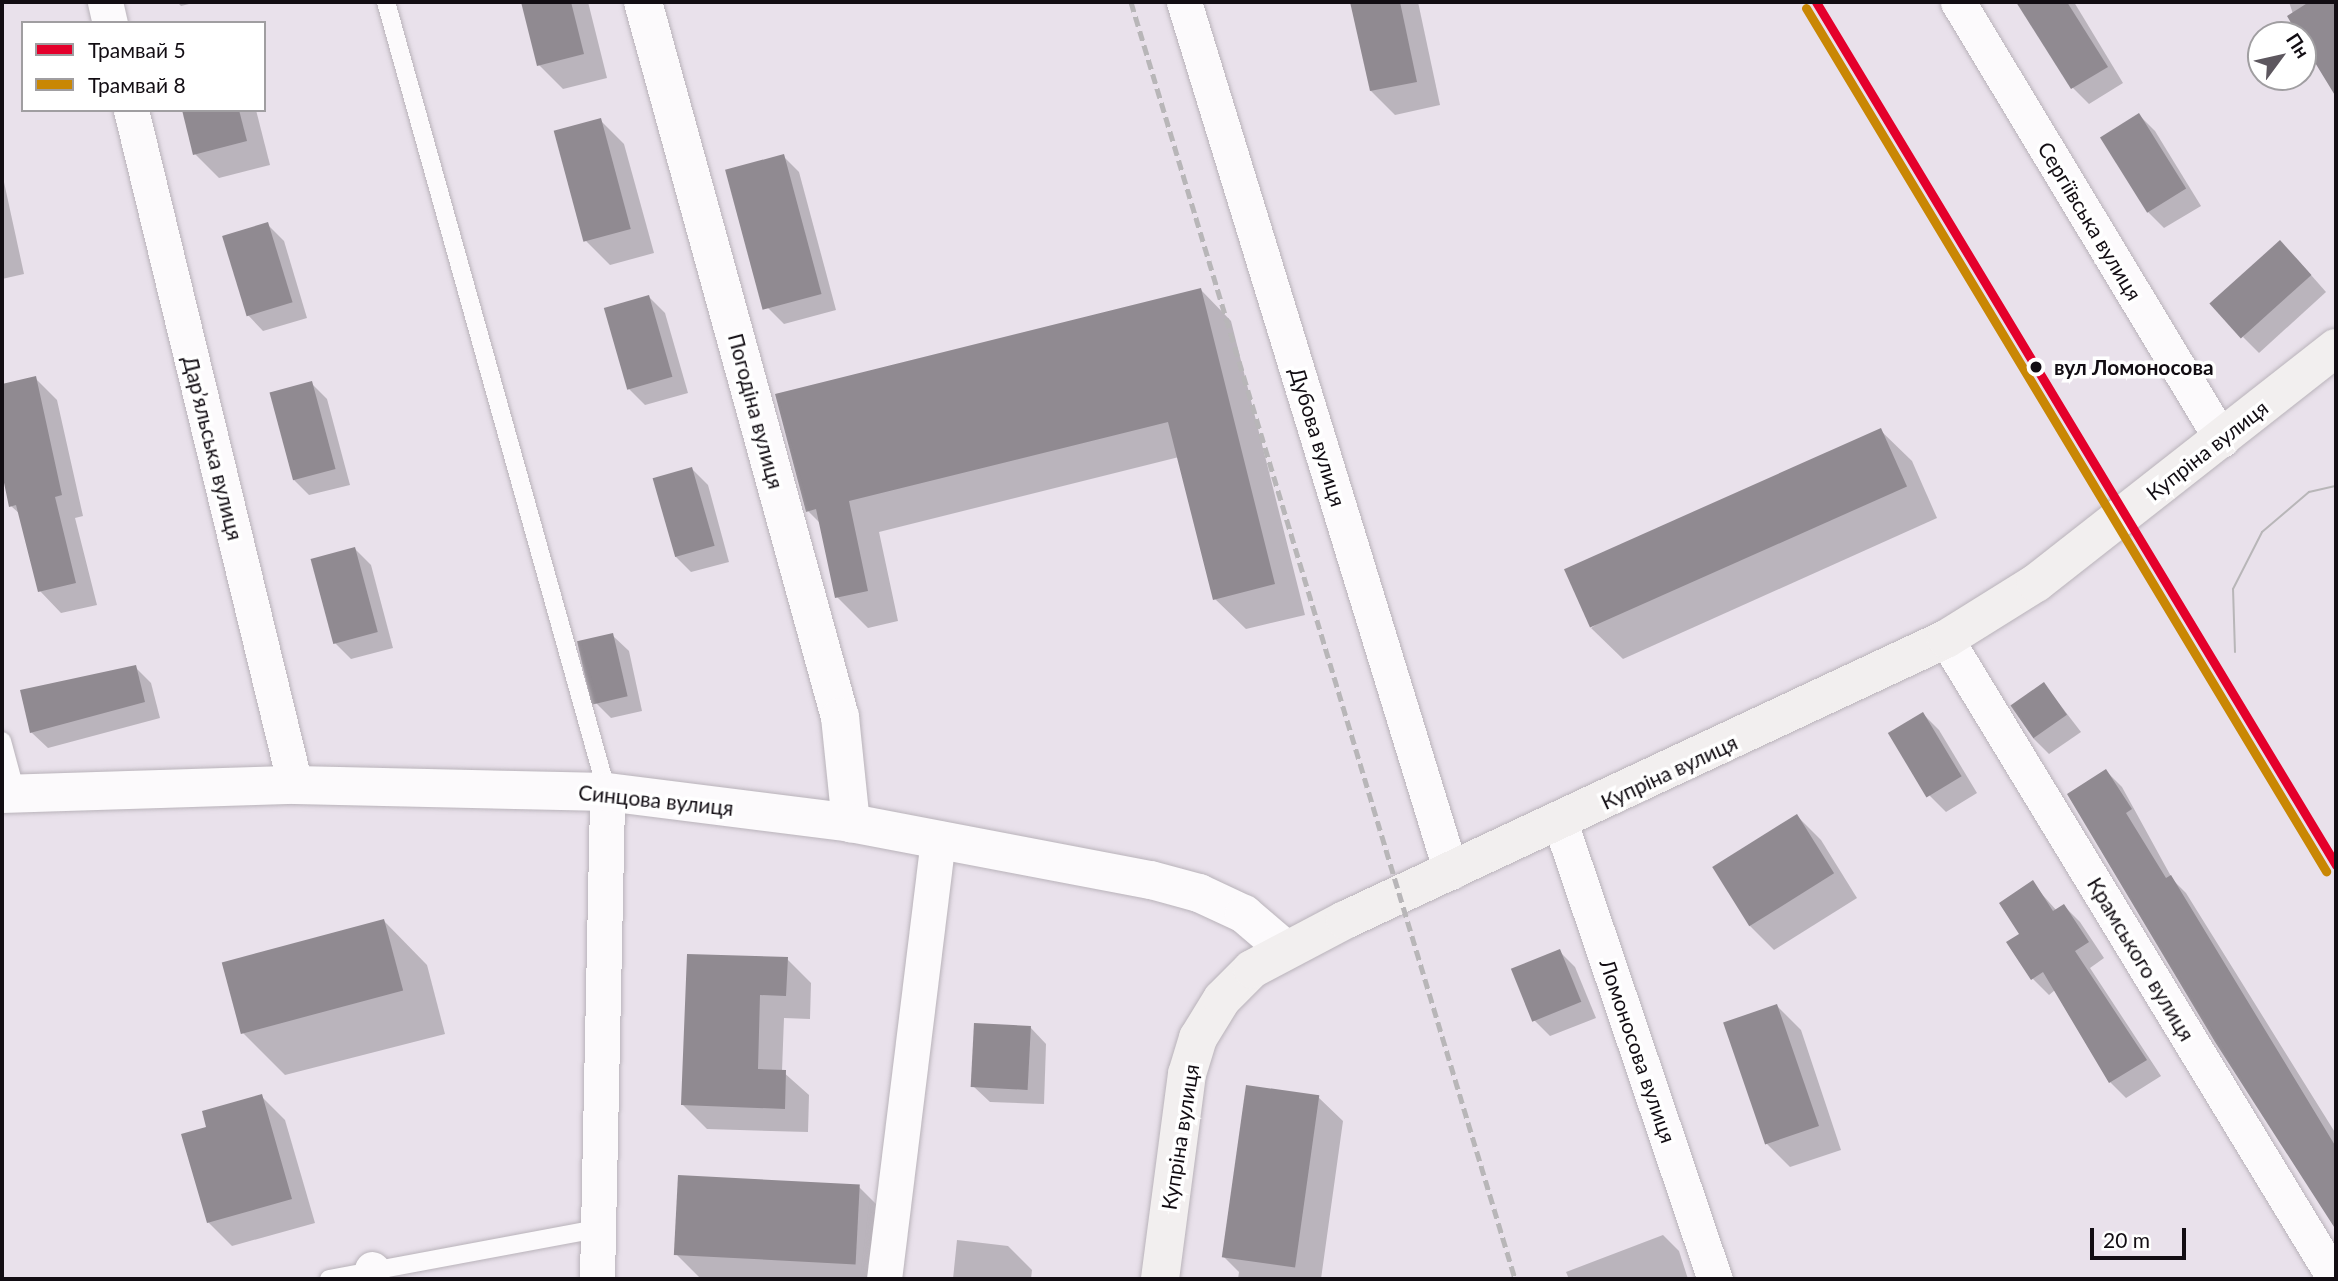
<!DOCTYPE html>
<html>
<head>
<meta charset="utf-8">
<style>
  body { margin:0 }
  #map { position:relative; width:2338px; height:1281px; overflow:hidden; background:#e9e1eb; font-family:Lato,sans-serif }
  div>[style] { position:absolute }
  .shadow>* { inset:0; background:#0003 }
  .building>* { inset:0; background:#908a91; transform-origin:0 0 }
  .roads { filter:drop-shadow(0 0 2px #b9b3ba) drop-shadow(0 0 2px #b9b3ba) }
  .service>* { height:18px; margin:-9px; padding:0 9px; transform-origin:9px; border-radius:9px; background:#fcfafc }
  .minor>* { height:35px; margin:-17.5px; padding:0 17.5px; transform-origin:17.5px; border-radius:17.5px; background:#fcfafc }
  .tertiary>* { height:38px; margin:-19px; padding:0 19px; transform-origin:19px; border-radius:19px; background:#fcfafc }
  .secondary>* { height:38px; margin:-19px; padding:0 19px; transform-origin:19px; border-radius:19px; background:#f2efef }
  .tram>* { height:2px; margin:-1px; padding:0 1px; transform-origin:1px; border-radius:1px; background:#b8b6b8 }
  .rail>* { height:5px; margin-top:-2.5px; transform-origin:0; background:repeating-linear-gradient(90deg,#b8b6b8 0 10px,transparent 0 15px) }
  .tram-1>* { height:9px; margin:-4.5px; padding:0 4.5px; transform-origin:4.5px; border-radius:4.5px; background:#e4002b }
  .tram-2>* { height:9px; margin:-4.5px; padding:0 4.5px; transform-origin:4.5px; border-radius:4.5px; background:#c98704 }
  .dots>* { width:19px; height:19px; translate:-50% -50%; box-sizing:border-box; border:4px solid #fff; border-radius:50% }
  span { translate:-50% -50%; white-space:nowrap; text-align:center; line-height:1.15; -webkit-text-stroke:7px #fff; paint-order:stroke }
  .street-label { font-size:21px; color:#120d13 }
  .stop-label { font-size:21px; color:#120d13; font-weight:700 }
  .left { translate:0 -50%; text-align:left }
  .frame { position:absolute; inset:0; border:4px solid #120d13; pointer-events:none }
  .legend { position:absolute; left:21px; top:21px; width:245px; height:91px; box-sizing:border-box; background:#fff; border:2px solid #a09ea1; margin:0; padding:9px 12px; list-style:none; font-size:21px; color:#120d13 }
  .legend li { display:flex; align-items:center; gap:14px; height:35px }
  .legend b { width:35px; border:2px solid #a09ea1 }
  .north { position:absolute; left:2247px; top:21px; width:70px; height:70px; box-sizing:border-box; background:#fff; border:2px solid #a09ea1; border-radius:50%; rotate:57deg; font-size:19px; font-weight:700; line-height:28px; text-align:center; color:#120d13 }
  .north::after { content:''; display:block; margin:auto; width:24px; height:32px; background:#5d575f; clip-path:polygon(50% 0,100% 100%,50% 72%,0 100%) }
  .scale { position:absolute; left:2090px; top:1228px; width:96px; height:32px; box-sizing:border-box; border:4px solid #120d13; border-top:0; padding-left:9px; font-size:21px; line-height:24px; white-space:nowrap; color:#120d13; -webkit-text-stroke:5px #fff; paint-order:stroke }
</style>
</head>
<body>
<div id="map">
  <div class="shadow">
    <i style="clip-path:polygon(177px 2px,197px 2px,181px 6px)"></i>
    <i style="clip-path:polygon(523px 2px,588px 2px,607px 78px,563px 89px,539px 65px)"></i>
    <i style="clip-path:polygon(1352px 2px,1418px 2px,1440px 105px,1395px 115px,1371px 91px)"></i>
    <i style="clip-path:polygon(2021px 2px,2074px 2px,2123px 83px,2089px 104px,2073px 88px)"></i>
    <i style="clip-path:polygon(2289px 2px,2336px 2px,2336px 94px,2300px 35px)"></i>
    <i style="clip-path:polygon(184px 110px,256px 110px,270px 165px,219px 178px,195px 154px)"></i>
    <i style="clip-path:polygon(2139px 115px,2155px 131px,2201px 206px,2164px 228px,2148px 212px,2103px 137px)"></i>
    <i style="clip-path:polygon(600px 120px,624px 144px,654px 253px,610px 265px,586px 241px)"></i>
    <i style="clip-path:polygon(783px 156px,799px 172px,836px 310px,784px 324px,768px 308px)"></i>
    <i style="clip-path:polygon(2px 173px,24px 274px,2px 279px)"></i>
    <i style="clip-path:polygon(267px 224px,284px 241px,307px 318px,263px 331px,247px 314px)"></i>
    <i style="clip-path:polygon(2296px 258px,2326px 292px,2259px 353px,2243px 337px)"></i>
    <i style="clip-path:polygon(1201px 290px,1231px 321px,1305px 615px,1246px 629px,1215px 599px,1179px 457px,879px 532px,898px 621px,868px 628px,837px 597px,821px 524px,808px 511px)"></i>
    <i style="clip-path:polygon(649px 297px,665px 313px,688px 393px,645px 405px,629px 389px)"></i>
    <i style="clip-path:polygon(35px 378px,57px 400px,83px 516px,75px 518px,97px 605px,61px 613px,40px 591px,21px 515px,11px 506px,2px 465px,2px 386px)"></i>
    <i style="clip-path:polygon(311px 383px,327px 399px,350px 485px,309px 495px,293px 479px)"></i>
    <i style="clip-path:polygon(1880px 430px,1912px 461px,1937px 518px,1623px 659px,1591px 628px)"></i>
    <i style="clip-path:polygon(692px 469px,708px 485px,729px 562px,691px 572px,675px 556px)"></i>
    <i style="clip-path:polygon(355px 549px,371px 565px,393px 648px,351px 659px,335px 643px)"></i>
    <i style="clip-path:polygon(612px 635px,629px 651px,642px 711px,611px 718px,595px 702px)"></i>
    <i style="clip-path:polygon(135px 667px,151px 683px,160px 718px,48px 748px,31px 732px)"></i>
    <i style="clip-path:polygon(2044px 684px,2081px 732px,2049px 754px,2033px 738px)"></i>
    <i style="clip-path:polygon(1923px 714px,1939px 730px,1977px 793px,1946px 812px,1930px 796px,1891px 734px)"></i>
    <i style="clip-path:polygon(2106px 771px,2122px 787px,2173px 880px,2186px 893px,2336px 1134px,2336px 1226px,2216px 1041px)"></i>
    <i style="clip-path:polygon(1797px 816px,1821px 840px,1857px 898px,1774px 950px,1750px 926px)"></i>
    <i style="clip-path:polygon(2032px 883px,2057px 911px,2064px 906px,2080px 922px,2104px 958px,2090px 968px,2161px 1076px,2126px 1098px,2110px 1082px,2055px 990px,2049px 995px,2033px 979px,2022px 934px)"></i>
    <i style="clip-path:polygon(384px 921px,427px 965px,445px 1034px,285px 1075px,241px 1031px)"></i>
    <i style="clip-path:polygon(1559px 951px,1575px 967px,1596px 1018px,1550px 1036px,1534px 1020px,1514px 970px)"></i>
    <i style="clip-path:polygon(688px 956px,787px 959px,811px 983px,810px 1019px,784px 1018px,782px 1071px,809px 1095px,808px 1132px,707px 1129px,683px 1105px)"></i>
    <i style="clip-path:polygon(1777px 1006px,1801px 1030px,1841px 1150px,1790px 1167px,1766px 1143px)"></i>
    <i style="clip-path:polygon(1030px 1027px,1046px 1044px,1044px 1104px,990px 1102px,973px 1086px)"></i>
    <i style="clip-path:polygon(261px 1096px,285px 1120px,315px 1223px,232px 1246px,208px 1222px,208px 1128px)"></i>
    <i style="clip-path:polygon(1318px 1097px,1343px 1121px,1321px 1279px,1238px 1279px,1239px 1272px,1224px 1257px)"></i>
    <i style="clip-path:polygon(859px 1187px,891px 1219px,888px 1279px,701px 1279px,676px 1254px)"></i>
    <i style="clip-path:polygon(1663px 1235px,1679px 1251px,1688px 1279px,1569px 1279px,1566px 1272px)"></i>
    <i style="clip-path:polygon(957px 1240px,1008px 1246px,1032px 1270px,1031px 1279px,953px 1279px)"></i>
  </div>
  <div class="building">
    <i style="clip-path:polygon(521px 2px,571px 2px,584px 54px,537px 66px)"></i>
    <i style="clip-path:polygon(1350px 2px,1400px 2px,1417px 82px,1370px 91px)"></i>
    <i style="clip-path:polygon(2016px 2px,2067px 2px,2108px 67px,2071px 89px)"></i>
    <i style="clip-path:polygon(2309px 2px,2336px 2px,2336px 97px,2303px 43px,2303px 35px,2298px 35px,2287px 16px)"></i>
    <i style="clip-path:polygon(182px 110px,239px 110px,247px 141px,193px 155px)"></i>
    <i style="left:2139px;top:113px;width:89px;height:46px;rotate:58deg"></i>
    <i style="left:601px;top:118px;width:115px;height:49px;rotate:75deg"></i>
    <i style="left:784px;top:154px;width:145px;height:61px;rotate:75deg"></i>
    <i style="left:268px;top:222px;width:84px;height:48px;rotate:73deg"></i>
    <i style="left:2280px;top:240px;width:47px;height:95px;rotate:48deg"></i>
    <i style="clip-path:polygon(1201px 288px,1275px 584px,1213px 600px,1168px 422px,849px 501px,868px 591px,835px 598px,816px 509px,806px 512px,775px 394px)"></i>
    <i style="left:649px;top:295px;width:85px;height:47px;rotate:74deg"></i>
    <i style="clip-path:polygon(36px 376px,62px 495px,55px 497px,76px 583px,38px 592px,16px 505px,9px 507px,2px 473px,2px 384px)"></i>
    <i style="left:312px;top:381px;width:91px;height:44px;rotate:75deg"></i>
    <i style="left:1881px;top:428px;width:64px;height:347px;rotate:66deg"></i>
    <i style="left:692px;top:467px;width:82px;height:41px;rotate:74deg"></i>
    <i style="left:355px;top:547px;width:88px;height:46px;rotate:75deg"></i>
    <i style="left:613px;top:633px;width:65px;height:37px;rotate:77deg"></i>
    <i style="clip-path:polygon(136px 665px,145px 702px,30px 733px,20px 690px)"></i>
    <i style="left:2044px;top:682px;width:40px;height:41px;rotate:55deg"></i>
    <i style="left:1923px;top:712px;width:75px;height:41px;rotate:59deg"></i>
    <i style="clip-path:polygon(2106px 769px,2132px 809px,2126px 813px,2166px 878px,2171px 875px,2336px 1147px,2336px 1230px,2215px 1042px,2067px 794px)"></i>
    <i style="left:1797px;top:814px;width:70px;height:100px;rotate:58deg"></i>
    <i style="clip-path:polygon(2033px 880px,2053px 911px,2064px 904px,2089px 942px,2075px 951px,2147px 1060px,2109px 1083px,2043px 972px,2031px 980px,2006px 942px,2019px 934px,1999px 903px)"></i>
    <i style="left:384px;top:919px;width:74px;height:168px;rotate:75deg"></i>
    <i style="left:1560px;top:949px;width:57px;height:53px;rotate:68deg"></i>
    <i style="clip-path:polygon(687px 954px,788px 957px,786px 996px,760px 995px,758px 1069px,786px 1070px,785px 1109px,681px 1105px)"></i>
    <i style="left:1777px;top:1004px;width:129px;height:57px;rotate:71deg"></i>
    <i style="left:974px;top:1023px;width:57px;height:64px;rotate:3deg"></i>
    <i style="left:1246px;top:1085px;width:74px;height:174px;rotate:8deg"></i>
    <i style="clip-path:polygon(262px 1094px,292px 1199px,207px 1223px,181px 1134px,206px 1127px,202px 1111px)"></i>
    <i style="left:678px;top:1175px;width:182px;height:80px;rotate:3deg"></i>
  </div>
  <div class="roads">
    <div class="service">
      <i style="left:386px;top:2px;width:820px;rotate:74.37deg"></i>
      <i style="left:2px;top:741px;width:54px;rotate:74.9deg"></i>
      <i style="left:329px;top:1279px;width:277px;rotate:-10.6deg"></i>
    </div>
    <div class="minor">
      <i style="left:105px;top:2px;width:22px;rotate:77deg"></i>
      <i style="left:1184px;top:2px;width:910px;rotate:72.94deg"></i>
      <i style="left:1958px;top:2px;width:511px;rotate:58.92deg"></i>
      <i style="left:131px;top:110px;width:695px;rotate:76.34deg"></i>
      <i style="left:1946px;top:639px;width:749px;rotate:58.71deg"></i>
      <i style="left:1560px;top:822px;width:483px;rotate:71.3deg"></i>
      <i style="left:371px;top:1279px;width:10px;rotate:-84deg"></i>
      <i style="left:597px;top:1279px;width:487px;rotate:-88.8deg"></i>
      <i style="left:884px;top:1279px;width:444px;rotate:-83deg"></i>
    </div>
    <div class="tertiary">
      <i style="left:643px;top:2px;width:742px;rotate:74.6deg"></i>
      <i style="left:840px;top:717px;width:107px;rotate:84.1deg"></i>
      <i style="left:2px;top:794px;width:293px;rotate:-1.8deg"></i>
      <i style="left:295px;top:785px;width:312px;rotate:1.3deg"></i>
      <i style="left:607px;top:792px;width:246px;rotate:7.2deg"></i>
      <i style="left:851px;top:823px;width:305px;rotate:10.8deg"></i>
      <i style="left:1151px;top:880px;width:50px;rotate:15.2deg"></i>
      <i style="left:1199px;top:893px;width:50px;rotate:25deg"></i>
      <i style="left:1244px;top:914px;width:54px;rotate:40.5deg"></i>
    </div>
    <div class="secondary">
      <i style="left:1160px;top:1279px;width:207px;rotate:-82.5deg"></i>
      <i style="left:1187px;top:1074px;width:38px;rotate:-73deg"></i>
      <i style="left:1198px;top:1038px;width:46px;rotate:-58.4deg"></i>
      <i style="left:1222px;top:999px;width:42px;rotate:-45deg"></i>
      <i style="left:1252px;top:969px;width:105px;rotate:-27.8deg"></i>
      <i style="left:1345px;top:920px;width:663px;rotate:-25.06deg"></i>
      <i style="left:1946px;top:639px;width:106px;rotate:-31.9deg"></i>
      <i style="left:2036px;top:583px;width:381px;rotate:-38.1deg"></i>
    </div>
  </div>
  <div class="tram">
    <i style="left:2235px;top:652px;width:63px;rotate:-91.8deg"></i>
    <i style="left:2233px;top:589px;width:64px;rotate:-63deg"></i>
    <i style="left:2262px;top:532px;width:62px;rotate:-40.4deg"></i>
    <i style="left:2309px;top:492px;width:28px;rotate:-13deg"></i>
  </div>
  <div class="rail">
    <i style="left:1131px;top:2px;width:1333px;rotate:73.26deg"></i>
  </div>
  <div class="tram-1">
    <i style="left:1816px;top:2px;width:1008px;rotate:58.93deg"></i>
  </div>
  <div class="tram-2">
    <i style="left:1806px;top:8px;width:1008px;rotate:58.93deg"></i>
  </div>
  <div class="dots">
    <i style="left:2036px;top:367px;background:#120d13"></i>
  </div>
  <div class="street-label">
    <span style="left:2090px;top:221px;rotate:59deg">Сергіївська вулиця</span>
    <span style="left:756px;top:411px;rotate:75deg">Погодіна вулиця</span>
    <span style="left:1318px;top:437px;rotate:73deg">Дубова вулиця</span>
    <span style="left:213px;top:448px;rotate:76deg">Дар’яльська вулиця</span>
    <span style="left:2207px;top:450px;rotate:-38deg">Купріна вулиця</span>
    <span style="left:1669px;top:772px;rotate:-25deg">Купріна вулиця</span>
    <span style="left:656px;top:800px;rotate:6deg">Синцова вулиця</span>
    <span style="left:2141px;top:959px;rotate:59deg">Крамського вулиця</span>
    <span style="left:1638px;top:1051px;rotate:71deg">Ломоносова вулиця</span>
    <span style="left:1180px;top:1137px;rotate:-81deg">Купріна вулиця</span>
  </div>
  <div class="stop-label">
    <span class="left" style="left:2054px;top:367px">вул Ломоносова</span>
  </div>
  <div class="frame"></div>
  <ul class="legend">
  <li><b style="height:9px;background:#e4002b"></b>Трамвай 5</li>
  <li><b style="height:9px;background:#c98704"></b>Трамвай 8</li>
  </ul>
  <div class="north">Пн</div>
  <div class="scale">20 m</div>
</div>
</body>
</html>
